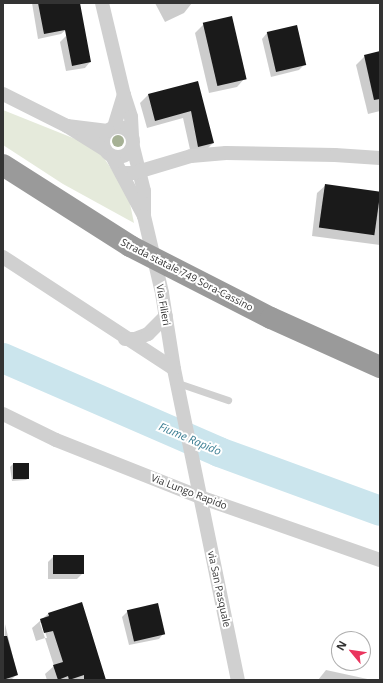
<!DOCTYPE html>
<html>
<head>
<meta charset="utf-8">
<style>
  body { margin:0 }
  #map { position:relative; width:383px; height:683px; overflow:hidden; background:#fff; font-family:"Open Sans",sans-serif }
  div>[style] { position:absolute }
  .green>* { inset:0; background:#e5eadb }
  .shadow>* { inset:0; background:#0003 }
  .river>* { height:30px; margin:-15px; padding:0 15px; transform-origin:15px; border-radius:15px; background:#cbe5ed }
  .building>* { inset:0; background:#1a1a1a; transform-origin:0 0 }
  .lane>* { height:7px; margin:-3.5px; padding:0 3.5px; transform-origin:3.5px; border-radius:3.5px; background:#d0d0d0 }
  .street>* { height:14px; margin:-7px; padding:0 7px; transform-origin:7px; border-radius:7px; background:#d0d0d0 }
  .street>.ring { margin:-7px; padding:0; box-sizing:content-box; background:none; border:14px solid #d0d0d0; border-radius:50% }
  .highway>* { height:22px; margin:-11px; padding:0 11px; transform-origin:11px; border-radius:11px; background:#9a9a9a }
  .trees>* { width:12px; height:12px; margin:-6px; border-radius:50%; background:#a6b195 }
  span { translate:-50% -50%; white-space:nowrap; text-align:center; line-height:1.15; -webkit-text-stroke:4px #fff; paint-order:stroke }
  .street-label { font-size:10px; color:#333 }
  .water-label { font-size:11px; color:#3b7d92; font-style:italic }
  .frame { position:absolute; inset:0; border:4px solid #333; pointer-events:none }
  .north { position:absolute; left:331px; top:631px; width:40px; height:40px; box-sizing:border-box; background:#fff; border:1px solid #adadad; border-radius:50%; rotate:299deg; font-size:11px; font-weight:700; line-height:16px; text-align:center; color:#333 }
  .north::after { content:''; display:block; margin:auto; width:14px; height:18px; background:#ea355e; clip-path:polygon(50% 0,100% 100%,50% 72%,0 100%) }
</style>
</head>
<body>
<div id="map">
  <div class="green">
    <i style="clip-path:polygon(3px 110px,88px 144px,100px 152px,128px 194px,134px 223px,63px 184px,3px 145px)"></i>
  </div>
  <div class="shadow">
    <i style="clip-path:polygon(32px 3px,77px 3px,67px 29px,61px 34px,38px 39px)"></i>
    <i style="clip-path:polygon(155px 3px,192px 3px,184px 13px,165px 22px)"></i>
    <i style="clip-path:polygon(204px 24px,245px 78px,237px 87px,209px 93px,195px 33px)"></i>
    <i style="clip-path:polygon(267px 33px,305px 64px,299px 70px,271px 77px,262px 39px)"></i>
    <i style="clip-path:polygon(66px 36px,90px 62px,85px 68px,66px 71px,60px 42px)"></i>
    <i style="clip-path:polygon(380px 52px,380px 111px,368px 114px,356px 65px,365px 56px)"></i>
    <i style="clip-path:polygon(197px 82px,213px 143px,205px 151px,191px 154px,183px 118px,147px 128px,140px 103px,148px 95px)"></i>
    <i style="clip-path:polygon(326px 185px,380px 193px,380px 245px,312px 236px,317px 193px)"></i>
    <i style="clip-path:polygon(13px 464px,28px 464px,29px 478px,26px 480px,12px 481px,10px 467px)"></i>
    <i style="clip-path:polygon(54px 556px,82px 574px,77px 579px,48px 579px,48px 562px)"></i>
    <i style="clip-path:polygon(128px 611px,164px 633px,159px 639px,129px 645px,122px 617px)"></i>
    <i style="clip-path:polygon(evenodd,48px 614px,93px 677px,84px 680px,47px 680px,45px 674px,54px 666px,45px 638px,36px 641px,32px 628px,48px 614px,42px 622px,47px 638px,45px 638px,40px 623px,42px 622px)"></i>
    <i style="clip-path:polygon(5px 624px,17px 674px,11px 680px,6px 680px,9px 677px,3px 679px)"></i>
    <i style="clip-path:polygon(326px 670px,372px 680px,318px 680px)"></i>
  </div>
  <div class="river">
    <i style="left:3px;top:358px;width:236px;rotate:23.5deg"></i>
    <i style="left:219px;top:452px;width:171px;rotate:20.1deg"></i>
  </div>
  <div class="building">
    <i style="clip-path:polygon(38px 3px,80px 3px,91px 62px,72px 66px,65px 30px,44px 34px)"></i>
    <i style="left:232px;top:16px;width:65px;height:30px;rotate:77deg"></i>
    <i style="left:297px;top:25px;width:41px;height:31px;rotate:77deg"></i>
    <i style="clip-path:polygon(380px 51px,380px 99px,374px 100px,364px 55px)"></i>
    <i style="clip-path:polygon(198px 81px,214px 143px,198px 147px,191px 111px,155px 121px,148px 94px)"></i>
    <i style="left:325px;top:184px;width:56px;height:44px;rotate:8deg"></i>
    <i style="left:13px;top:463px;width:16px;height:16px"></i>
    <i style="left:53px;top:555px;width:31px;height:19px"></i>
    <i style="clip-path:polygon(82px 602px,106px 680px,84px 680px,84px 675px,69px 680px,68px 676px,58px 680px,53px 665px,63px 662px,53px 631px,44px 633px,40px 619px,49px 616px,48px 613px)"></i>
    <i style="left:158px;top:603px;width:32px;height:32px;rotate:77deg"></i>
    <i style="clip-path:polygon(3px 636px,7px 636px,18px 675px,3px 680px)"></i>
  </div>
  <div class="lane">
    <i style="left:178px;top:383px;width:53px;rotate:18.8deg"></i>
  </div>
  <div class="street">
    <i style="left:102px;top:3px;width:95px;rotate:76.6deg"></i>
    <i style="left:3px;top:94px;width:72px;rotate:26.6deg"></i>
    <i class="ring" style="left:103px;top:127px;width:16px;height:16px"></i>
    <i style="left:114px;top:127px;width:34px;rotate:-73deg"></i>
    <i style="left:124px;top:95px;width:23px;rotate:72deg"></i>
    <i style="left:131px;top:117px;width:17px;rotate:87deg"></i>
    <i style="left:104px;top:149px;width:44px;rotate:-148.1deg"></i>
    <i style="left:67px;top:126px;width:41px;rotate:7deg"></i>
    <i style="left:112px;top:156px;width:68px;rotate:61.9deg"></i>
    <i style="left:144px;top:216px;width:25px;rotate:-90deg"></i>
    <i style="left:144px;top:191px;width:45px;rotate:-104deg"></i>
    <i style="left:122px;top:173px;width:12px"></i>
    <i style="left:134px;top:173px;width:59px;rotate:-16.6deg"></i>
    <i style="left:191px;top:156px;width:35px;rotate:-5deg"></i>
    <i style="left:226px;top:153px;width:109px;rotate:1.1deg"></i>
    <i style="left:335px;top:155px;width:45px;rotate:3.8deg"></i>
    <i style="left:144px;top:216px;width:79px;rotate:76.8deg"></i>
    <i style="left:162px;top:293px;width:77px;rotate:81deg"></i>
    <i style="left:174px;top:369px;width:318px;rotate:78.4deg"></i>
    <i style="left:3px;top:257px;width:204px;rotate:33.2deg"></i>
    <i style="left:125px;top:339px;width:10px"></i>
    <i style="left:135px;top:339px;width:14px;rotate:-21deg"></i>
    <i style="left:148px;top:334px;width:25px;rotate:-45deg"></i>
    <i style="left:3px;top:414px;width:59px;rotate:26.1deg"></i>
    <i style="left:56px;top:440px;width:155px;rotate:21.6deg"></i>
    <i style="left:200px;top:497px;width:191px;rotate:19.3deg"></i>
  </div>
  <div class="highway">
    <i style="left:3px;top:165px;width:151px;rotate:32.5deg"></i>
    <i style="left:130px;top:246px;width:158px;rotate:27.1deg"></i>
    <i style="left:271px;top:318px;width:120px;rotate:24.2deg"></i>
  </div>
  <div class="trees">
    <i style="left:118px;top:141px"></i>
  </div>
  <div class="street-label">
    <span style="left:187px;top:275px;rotate:27deg">Strada statale 749 Sora-Cassino</span>
    <span style="left:163px;top:305px;rotate:80deg">Via Filieri</span>
    <span style="left:189px;top:492px;rotate:21deg">Via Lungo Rapido</span>
    <span style="left:219px;top:589px;rotate:78deg">via San Pasquale</span>
  </div>
  <div class="water-label">
    <span style="left:190px;top:439px;rotate:23deg">Fiume Rapido</span>
  </div>
  <div class="frame"></div>
  <div class="north">N</div>
</div>
</body>
</html>
